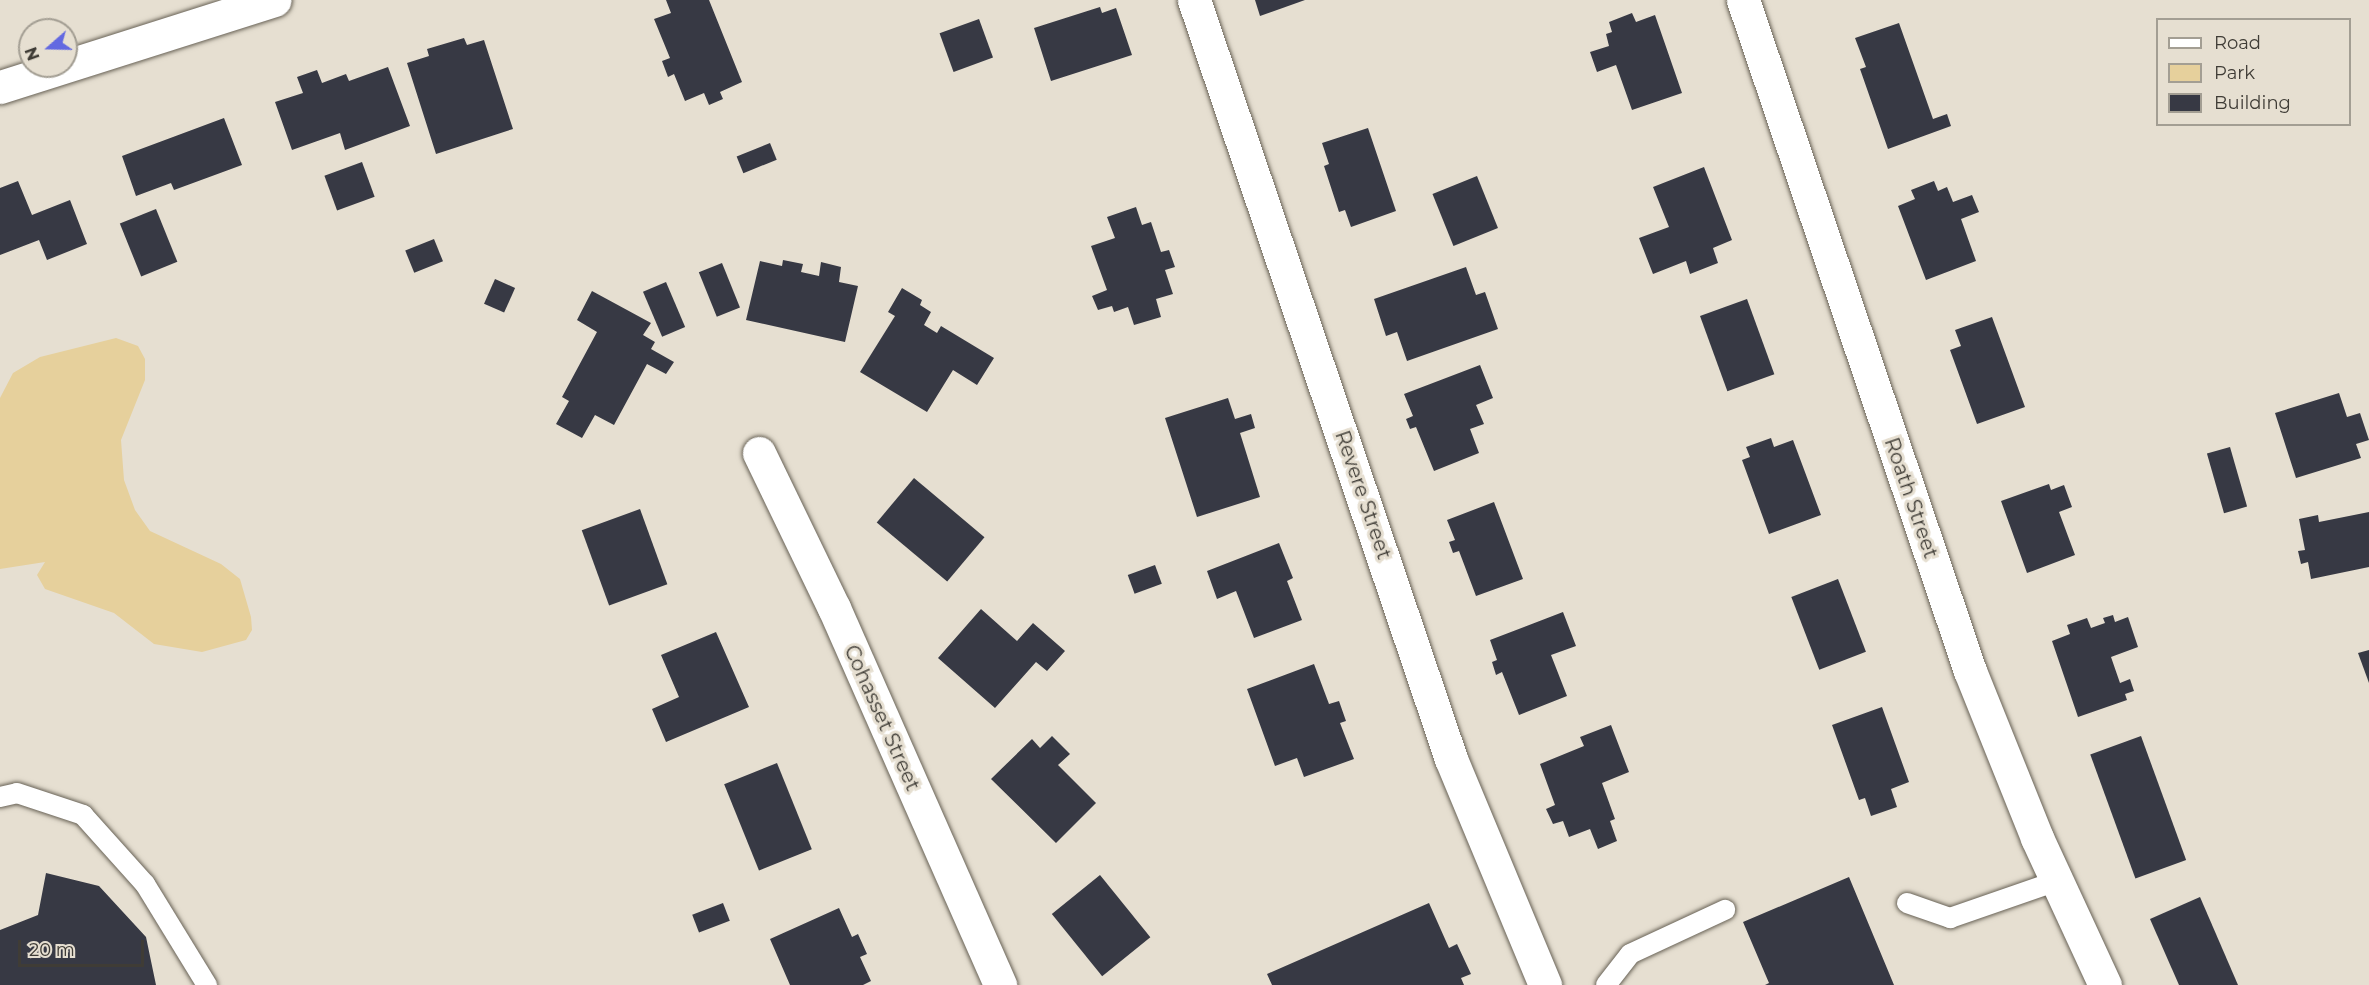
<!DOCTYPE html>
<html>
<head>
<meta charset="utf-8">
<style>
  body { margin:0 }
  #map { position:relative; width:2369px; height:985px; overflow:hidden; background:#e6dfd1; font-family:Montserrat,sans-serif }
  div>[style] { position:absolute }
  .green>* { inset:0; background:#e6d09c }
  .building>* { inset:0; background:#373944; transform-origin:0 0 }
  .roads { filter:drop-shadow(0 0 2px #686256) drop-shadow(0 0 2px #686256) }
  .service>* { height:20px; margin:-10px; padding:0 10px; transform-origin:10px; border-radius:10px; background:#fff }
  .minor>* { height:33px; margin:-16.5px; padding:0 16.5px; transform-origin:16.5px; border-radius:16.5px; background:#fff }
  span { translate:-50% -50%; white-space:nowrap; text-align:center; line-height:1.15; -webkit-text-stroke:6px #e6dfd1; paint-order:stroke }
  .street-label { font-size:20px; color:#3f3c36 }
  .legend { position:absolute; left:2156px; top:18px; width:195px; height:108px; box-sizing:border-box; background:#e6dfd1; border:2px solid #a39e93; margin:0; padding:8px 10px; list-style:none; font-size:18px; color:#3f3c36 }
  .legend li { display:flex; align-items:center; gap:12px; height:30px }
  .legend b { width:30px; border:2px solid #a39e93 }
  .north { position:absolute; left:18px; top:18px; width:60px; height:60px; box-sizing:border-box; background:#e6dfd1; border:2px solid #a39e93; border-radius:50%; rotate:250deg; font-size:16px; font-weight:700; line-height:24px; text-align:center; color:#3f3c36 }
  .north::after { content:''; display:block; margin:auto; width:21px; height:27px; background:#6369e1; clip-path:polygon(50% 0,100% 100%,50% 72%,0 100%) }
  .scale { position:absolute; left:18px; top:940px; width:126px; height:27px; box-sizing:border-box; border:3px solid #3f3c36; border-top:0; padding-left:8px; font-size:18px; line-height:21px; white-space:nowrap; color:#3f3c36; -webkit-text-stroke:4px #e6dfd1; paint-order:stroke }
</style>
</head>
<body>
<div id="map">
  <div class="green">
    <i style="clip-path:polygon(116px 338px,138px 346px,145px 359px,145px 380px,121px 440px,124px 480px,135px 510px,150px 531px,221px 564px,240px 579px,251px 617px,252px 630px,246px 640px,202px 652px,154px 644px,114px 613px,45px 589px,37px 575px,45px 562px,0 569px,0 398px,13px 373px,40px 357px)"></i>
  </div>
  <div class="building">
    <i style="clip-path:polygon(666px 0,709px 0,742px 82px,720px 92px,723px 99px,709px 105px,704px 93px,685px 101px,674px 74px,668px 77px,662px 61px,670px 58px,654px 19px,671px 13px)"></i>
    <i style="clip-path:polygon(1255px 0,1305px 0,1260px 16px)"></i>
    <i style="clip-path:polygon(1100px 7px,1102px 13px,1116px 8px,1132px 55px,1051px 81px,1034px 28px)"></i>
    <i style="clip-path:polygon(1632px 13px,1636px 22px,1655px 15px,1682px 93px,1632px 110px,1616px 65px,1597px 72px,1590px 52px,1609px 46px,1606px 34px,1612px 32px,1609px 22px)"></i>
    <i style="left:979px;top:19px;width:41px;height:42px;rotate:70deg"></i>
    <i style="clip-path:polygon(1899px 23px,1933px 119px,1947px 114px,1951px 126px,1888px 149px,1860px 69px,1866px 67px,1855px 38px)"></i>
    <i style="clip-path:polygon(464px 38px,467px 45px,484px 40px,513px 129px,436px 154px,407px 63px,429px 56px,427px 49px)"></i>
    <i style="clip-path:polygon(388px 67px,410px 126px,345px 150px,340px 133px,292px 150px,275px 102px,303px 93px,297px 77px,317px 70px,322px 83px,346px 74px,349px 81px)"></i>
    <i style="clip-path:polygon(224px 118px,242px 165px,174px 190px,171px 183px,136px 196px,122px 156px)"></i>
    <i style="clip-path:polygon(1368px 128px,1396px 211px,1351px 227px,1345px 210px,1339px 212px,1324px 166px,1329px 164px,1322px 143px)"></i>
    <i style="left:770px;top:143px;width:18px;height:36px;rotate:68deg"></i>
    <i style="left:362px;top:162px;width:37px;height:40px;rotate:70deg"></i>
    <i style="clip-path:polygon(1704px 167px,1732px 240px,1713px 248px,1718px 263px,1690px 274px,1686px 261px,1653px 274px,1639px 238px,1669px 227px,1653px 187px)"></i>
    <i style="left:1477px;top:176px;width:56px;height:48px;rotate:68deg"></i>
    <i style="clip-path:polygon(18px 181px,32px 215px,70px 200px,87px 244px,47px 260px,39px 240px,0 255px,0 188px)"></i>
    <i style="clip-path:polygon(1934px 181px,1938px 191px,1947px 187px,1953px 202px,1972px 195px,1979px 212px,1961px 219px,1976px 261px,1926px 280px,1898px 206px,1915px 199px,1911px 190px)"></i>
    <i style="clip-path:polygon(1136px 207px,1142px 225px,1151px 222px,1161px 252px,1169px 250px,1175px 267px,1165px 270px,1173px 294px,1156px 299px,1161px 317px,1134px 325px,1128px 307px,1114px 312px,1112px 306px,1098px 310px,1092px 296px,1107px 290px,1091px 246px,1115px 238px,1107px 217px)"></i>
    <i style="left:156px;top:209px;width:57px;height:39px;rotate:68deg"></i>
    <i style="left:434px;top:239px;width:24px;height:31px;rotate:68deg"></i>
    <i style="clip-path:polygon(783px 260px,803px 264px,801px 272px,819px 276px,821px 262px,841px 267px,839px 282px,858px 286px,845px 342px,746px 320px,760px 261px,782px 266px)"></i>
    <i style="left:722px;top:263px;width:48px;height:25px;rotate:68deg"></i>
    <i style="clip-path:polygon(1466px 267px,1476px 295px,1485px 292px,1498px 329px,1407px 361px,1397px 332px,1386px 336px,1374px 299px)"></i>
    <i style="left:495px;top:279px;width:22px;height:27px;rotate:24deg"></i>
    <i style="left:666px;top:282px;width:49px;height:25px;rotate:67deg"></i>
    <i style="clip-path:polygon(902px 288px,922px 300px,920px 305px,931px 312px,924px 325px,937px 333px,941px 326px,994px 358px,977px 385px,953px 370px,927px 412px,860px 372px,895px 316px,888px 312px)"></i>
    <i style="clip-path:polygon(592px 291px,651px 323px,643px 335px,655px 342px,651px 349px,674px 362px,666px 374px,647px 364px,614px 425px,595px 415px,582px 438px,556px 424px,569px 401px,562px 397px,597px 332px,577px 320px)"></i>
    <i style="left:1747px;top:299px;width:80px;height:50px;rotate:70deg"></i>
    <i style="clip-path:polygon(1992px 317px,2025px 407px,1977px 424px,1950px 350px,1961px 346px,1955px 330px)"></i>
    <i style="clip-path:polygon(1480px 365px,1493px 398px,1476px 405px,1484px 424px,1470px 429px,1479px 453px,1434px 471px,1416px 427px,1410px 429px,1406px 419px,1413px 416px,1404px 394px)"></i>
    <i style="clip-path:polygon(2339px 393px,2347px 417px,2360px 413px,2369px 440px,2356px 444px,2361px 458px,2296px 478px,2275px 413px)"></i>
    <i style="clip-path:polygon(1228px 398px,1235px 419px,1251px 414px,1255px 428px,1240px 433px,1260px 497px,1197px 517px,1165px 418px)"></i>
    <i style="clip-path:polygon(1771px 438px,1774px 447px,1793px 440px,1821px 515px,1769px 534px,1742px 460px,1750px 457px,1746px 447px)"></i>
    <i style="left:2230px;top:447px;width:62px;height:24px;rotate:74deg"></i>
    <i style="left:914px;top:478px;width:92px;height:58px;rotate:40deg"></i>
    <i style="clip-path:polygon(2049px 484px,2051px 490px,2064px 485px,2072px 507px,2059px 512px,2075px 555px,2027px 573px,2001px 501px)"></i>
    <i style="clip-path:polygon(1494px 502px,1523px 579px,1476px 596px,1459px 551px,1453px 553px,1449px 542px,1455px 540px,1447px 520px)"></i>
    <i style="left:640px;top:509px;width:80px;height:62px;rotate:70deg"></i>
    <i style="clip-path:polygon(2369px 512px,2369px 567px,2311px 579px,2308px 562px,2301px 564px,2298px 551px,2305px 550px,2299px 519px,2318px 515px,2319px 522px)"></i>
    <i style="clip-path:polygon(1279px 543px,1293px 578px,1287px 581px,1302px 620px,1254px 638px,1236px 591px,1217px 599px,1207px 571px)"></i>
    <i style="left:1155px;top:565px;width:20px;height:29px;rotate:70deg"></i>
    <i style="left:1838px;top:579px;width:78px;height:50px;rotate:69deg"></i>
    <i style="clip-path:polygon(981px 609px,1017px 641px,1033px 623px,1065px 651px,1047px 671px,1036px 662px,995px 708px,938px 658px)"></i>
    <i style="clip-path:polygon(1563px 612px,1576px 646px,1551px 655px,1567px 696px,1519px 715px,1502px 672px,1496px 675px,1492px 662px,1497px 660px,1490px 640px)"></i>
    <i style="clip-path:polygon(2113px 615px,2115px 622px,2128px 617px,2138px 647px,2111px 657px,2120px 683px,2130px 679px,2134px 691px,2125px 694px,2127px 700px,2078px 717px,2052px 641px,2070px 634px,2067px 625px,2087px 618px,2091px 628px,2105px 623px,2103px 618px)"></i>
    <i style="clip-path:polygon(716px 632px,749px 707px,666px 742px,652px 709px,679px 697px,661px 655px)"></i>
    <i style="clip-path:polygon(2369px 650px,2369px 683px,2358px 653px)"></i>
    <i style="clip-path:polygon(1314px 664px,1329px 704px,1339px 701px,1346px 721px,1340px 723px,1354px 759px,1304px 777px,1297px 758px,1275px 766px,1247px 689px)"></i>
    <i style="clip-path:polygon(1882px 707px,1909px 782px,1891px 789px,1897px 807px,1871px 816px,1865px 798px,1859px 800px,1832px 725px)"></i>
    <i style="clip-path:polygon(1611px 725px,1629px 772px,1602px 783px,1615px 819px,1610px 821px,1617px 841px,1598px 849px,1590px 829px,1569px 837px,1563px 821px,1553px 824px,1546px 809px,1555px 805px,1540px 764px,1584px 746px,1580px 737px)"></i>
    <i style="clip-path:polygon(1052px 736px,1070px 754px,1058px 765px,1096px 803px,1056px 843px,991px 779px,1032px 739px,1040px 748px)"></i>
    <i style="left:2141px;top:736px;width:132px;height:54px;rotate:70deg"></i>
    <i style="left:777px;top:763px;width:93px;height:57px;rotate:68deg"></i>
    <i style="clip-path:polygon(46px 873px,99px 886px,146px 937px,156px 985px,0 985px,0 930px,38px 915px)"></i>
    <i style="left:1100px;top:875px;width:80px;height:62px;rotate:51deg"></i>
    <i style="clip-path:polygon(1849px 877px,1894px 985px,1765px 985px,1769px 983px,1743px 922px)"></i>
    <i style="clip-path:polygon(2200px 897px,2238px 985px,2179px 985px,2150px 919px)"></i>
    <i style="left:723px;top:903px;width:19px;height:33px;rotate:69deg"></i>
    <i style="clip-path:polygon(1429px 903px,1449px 948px,1457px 944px,1471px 974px,1461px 978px,1464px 985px,1272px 985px,1267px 974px)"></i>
    <i style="clip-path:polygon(839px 908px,852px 937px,858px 934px,867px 954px,860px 957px,871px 981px,863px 985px,790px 985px,770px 939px)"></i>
  </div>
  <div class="roads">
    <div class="service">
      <i style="left:0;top:797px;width:17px;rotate:-13deg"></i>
      <i style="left:17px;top:793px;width:70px;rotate:18.4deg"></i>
      <i style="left:83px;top:815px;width:93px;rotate:48.1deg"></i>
      <i style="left:145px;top:884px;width:119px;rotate:58.5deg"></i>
      <i style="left:1907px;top:903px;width:46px;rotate:19.2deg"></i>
      <i style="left:1950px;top:918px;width:113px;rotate:-19.1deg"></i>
      <i style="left:1606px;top:985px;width:39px;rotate:-52deg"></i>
      <i style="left:1630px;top:954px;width:105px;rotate:-24.9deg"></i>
    </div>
    <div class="minor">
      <i style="left:1194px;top:0;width:801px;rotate:71.29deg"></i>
      <i style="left:1451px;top:759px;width:245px;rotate:67.4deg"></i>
      <i style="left:1743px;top:0;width:708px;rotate:71.31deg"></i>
      <i style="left:1970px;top:671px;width:180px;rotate:68.1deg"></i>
      <i style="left:2037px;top:838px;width:162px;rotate:65.2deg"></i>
      <i style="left:0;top:87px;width:288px;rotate:-17.6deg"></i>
      <i style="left:759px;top:453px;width:172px;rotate:64.2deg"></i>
      <i style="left:834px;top:608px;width:412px;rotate:66.2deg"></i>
    </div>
  </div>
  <div class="street-label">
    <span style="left:1363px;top:495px;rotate:71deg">Revere Street</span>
    <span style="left:1911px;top:498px;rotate:71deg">Roath Street</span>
    <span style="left:882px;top:718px;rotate:66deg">Cohasset Street</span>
  </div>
  <ul class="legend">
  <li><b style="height:8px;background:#fff"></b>Road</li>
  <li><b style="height:16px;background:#e6d09c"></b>Park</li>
  <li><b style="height:16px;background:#373944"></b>Building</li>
  </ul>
  <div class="north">N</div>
  <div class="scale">20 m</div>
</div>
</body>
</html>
